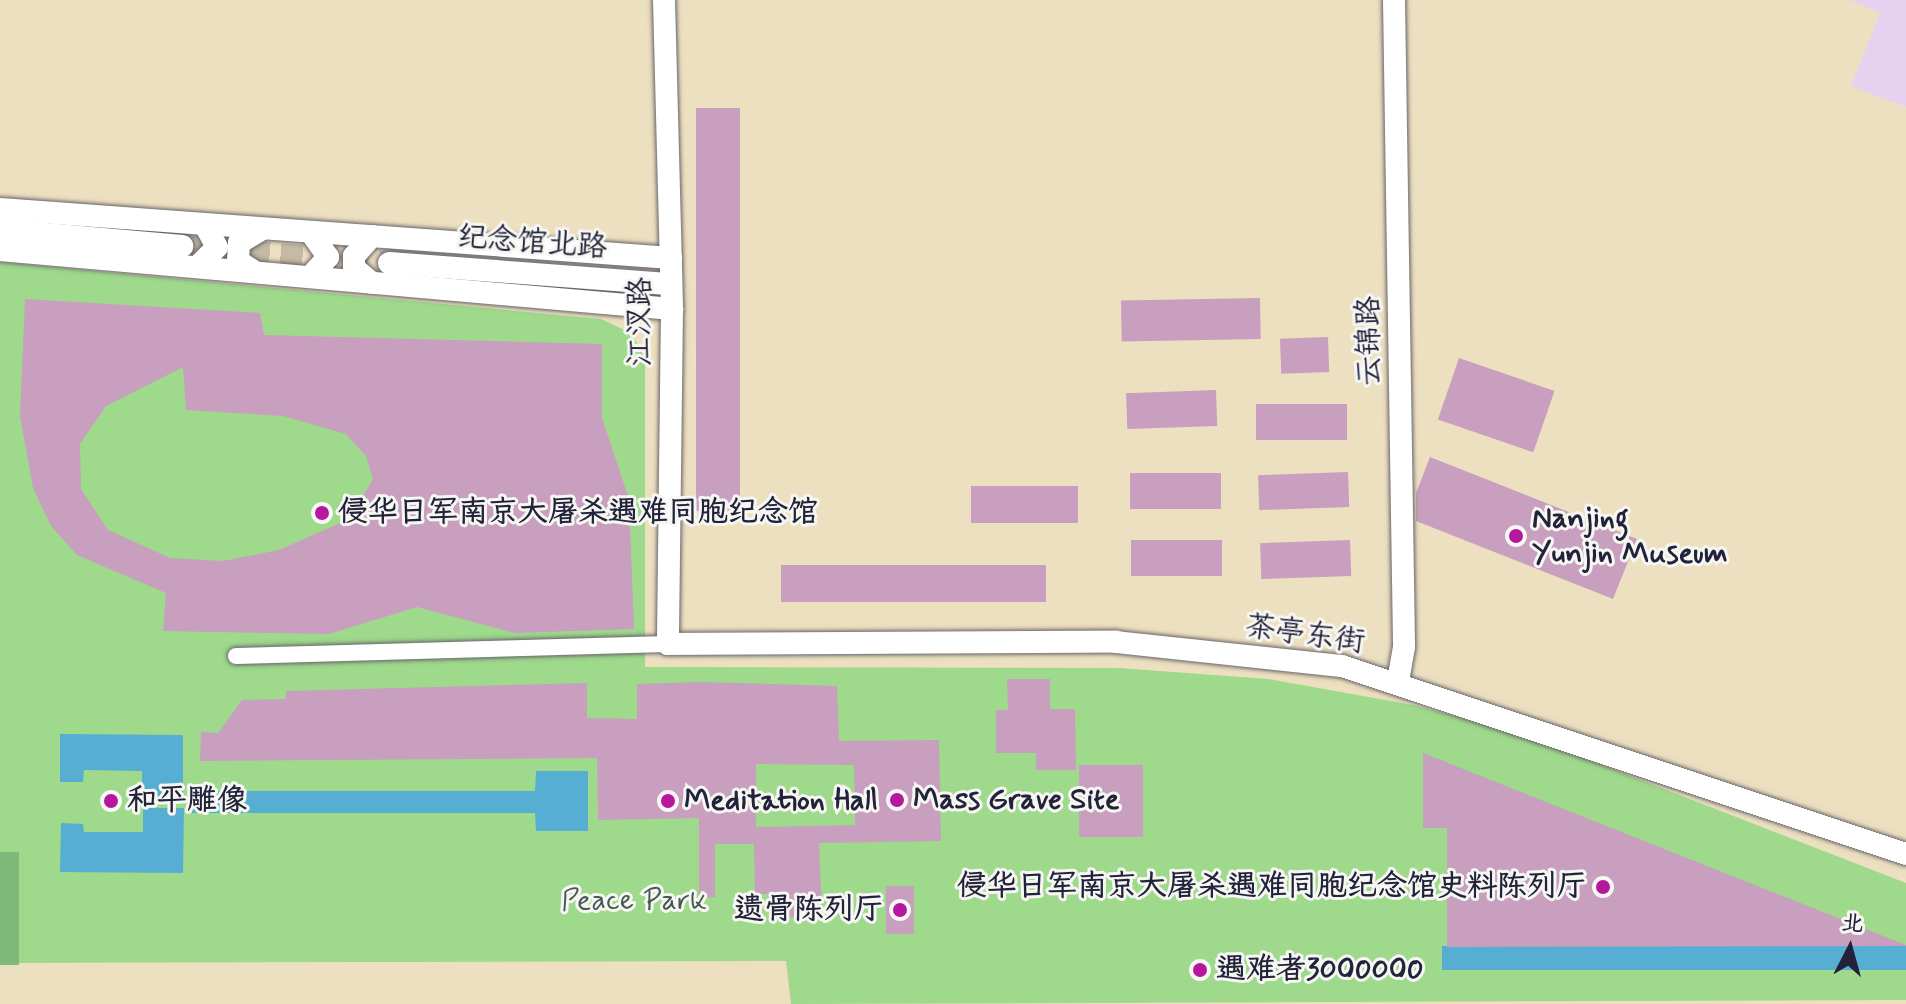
<!DOCTYPE html>
<html>
<head>
<meta charset="utf-8">
<style>
  body { margin:0 }
  #map { position:relative; width:1906px; height:1004px; overflow:hidden; background:#ede0c0; font-family:Mynerve,"LXGW WenKai TC",sans-serif }
  div>[style] { position:absolute }
  .built>* { inset:0; background:#e6d2f0 }
  .green>* { inset:0; background:#9ed98c }
  .forest>* { inset:0; background:#7eb978; transform-origin:0 0 }
  .water>* { inset:0; background:#57aed3; transform-origin:0 0 }
  .building>* { inset:0; background:#c89fbe; transform-origin:0 0 }
  .secondary-tunnel>* { height:22px; margin-top:-11px; transform-origin:0; background:repeating-linear-gradient(90deg,#c4baa5 0 22px,transparent 0 33px) }
  .roads { filter:drop-shadow(0 0 2px #69646a) drop-shadow(0 0 2px #69646a) }
  .street>* { height:16px; margin:-8px; padding:0 8px; transform-origin:8px; border-radius:8px; background:#fff }
  .secondary>* { height:22px; margin:-11px; padding:0 11px; transform-origin:11px; border-radius:11px; background:#fff }
  .dots>* { width:22px; height:22px; translate:-50% -50%; box-sizing:border-box; border:4px solid #f6f6f2; border-radius:50% }
  span { translate:-50% -50%; white-space:nowrap; text-align:center; line-height:1.15; -webkit-text-stroke:6px #f6f6f2; paint-order:stroke }
  .street-label { font-size:30px; color:#22223b }
  .poi-label { font-size:30px; color:#22223b; font-weight:700 }
  .left { translate:0 -50%; text-align:left }
  .right { translate:-100% -50%; text-align:right }
  .park-label { font-size:30px; color:#475953 }
  .north { position:absolute; left:1810px; top:908px; width:80px; height:80px; -webkit-text-stroke:6px #f6f6f2; paint-order:stroke; rotate:6deg; font-size:22px; font-weight:700; line-height:32px; text-align:center; color:#22223b }
  .north::after { content:''; display:block; margin:auto; width:28px; height:36px; background:#22223b; clip-path:polygon(50% 0,100% 100%,50% 72%,0 100%) }
</style>
</head>
<body>
<div id="map">
  <div class="built">
    <i style="clip-path:polygon(1850px 0,1906px 0,1906px 107px,1851px 86px,1880px 13px)"></i>
  </div>
  <div class="green">
    <i style="clip-path:polygon(0 262px,601px 319px,631px 333px,645px 358px,645px 667px,1119px 668px,1268px 679px,1413px 705px,1522px 734px,1906px 883px,1906px 1000px,791px 1004px,786px 961px,0 963px)"></i>
  </div>
  <div class="forest">
    <i style="left:0;top:852px;width:19px;height:113px"></i>
  </div>
  <div class="water">
    <i style="clip-path:polygon(60px 734px,183px 735px,183px 797px,142px 797px,142px 771px,84px 770px,83px 782px,60px 782px)"></i>
    <i style="clip-path:polygon(536px 771px,588px 771px,588px 831px,536px 831px,535px 813px,192px 813px,191px 791px,535px 791px)"></i>
    <i style="clip-path:polygon(143px 808px,184px 808px,183px 873px,60px 872px,61px 823px,83px 824px,84px 832px,143px 832px)"></i>
    <i style="left:1906px;top:946px;width:24px;height:464px;rotate:90deg"></i>
  </div>
  <div class="building">
    <i style="left:696px;top:108px;width:44px;height:403px"></i>
    <i style="left:1260px;top:298px;width:41px;height:139px;rotate:89deg"></i>
    <i style="clip-path:polygon(evenodd,25px 299px,260px 313px,264px 335px,602px 344px,602px 418px,629px 499px,634px 629px,515px 633px,417px 607px,329px 634px,163px 631px,166px 593px,77px 555px,51px 526px,33px 488px,20px 416px,25px 299px,183px 367px,186px 410px,283px 416px,346px 434px,366px 456px,373px 479px,349px 519px,279px 550px,223px 561px,170px 558px,108px 530px,81px 489px,80px 444px,106px 406px,183px 367px)"></i>
    <i style="left:1328px;top:337px;width:35px;height:48px;rotate:88deg"></i>
    <i style="left:1459px;top:358px;width:101px;height:65px;rotate:19deg"></i>
    <i style="left:1216px;top:390px;width:36px;height:90px;rotate:88deg"></i>
    <i style="left:1347px;top:404px;width:36px;height:91px;rotate:90deg"></i>
    <i style="clip-path:polygon(1430px 457px,1637px 539px,1613px 599px,1416px 521px,1416px 493px)"></i>
    <i style="left:1348px;top:472px;width:35px;height:90px;rotate:88deg"></i>
    <i style="left:1221px;top:473px;width:36px;height:91px;rotate:90deg"></i>
    <i style="left:1078px;top:486px;width:37px;height:107px;rotate:90deg"></i>
    <i style="left:1222px;top:540px;width:36px;height:91px;rotate:90deg"></i>
    <i style="left:1350px;top:540px;width:36px;height:90px;rotate:88deg"></i>
    <i style="left:781px;top:565px;width:265px;height:37px"></i>
    <i style="clip-path:polygon(1007px 679px,1050px 679px,1050px 709px,1075px 709px,1076px 770px,1036px 770px,1036px 753px,996px 753px,996px 710px,1008px 710px)"></i>
    <i style="clip-path:polygon(evenodd,700px 682px,837px 686px,839px 741px,939px 740px,941px 841px,819px 843px,822px 917px,775px 917px,775px 894px,755px 894px,754px 844px,715px 844px,715px 897px,699px 898px,699px 818px,598px 820px,597px 758px,200px 761px,201px 732px,218px 733px,242px 700px,286px 699px,286px 691px,587px 683px,587px 718px,637px 719px,637px 684px,700px 682px,756px 764px,854px 765px,855px 825px,756px 827px,756px 764px)"></i>
    <i style="clip-path:polygon(1423px 753px,1906px 945px,1906px 946px,1447px 947px,1447px 828px,1423px 828px)"></i>
    <i style="left:1079px;top:765px;width:64px;height:72px"></i>
    <i style="left:886px;top:886px;width:28px;height:48px"></i>
  </div>
  <div class="secondary-tunnel">
    <i style="left:182px;top:246px;width:208px;rotate:4.7deg"></i>
  </div>
  <div class="roads">
    <div class="street">
      <i style="left:236px;top:656px;width:432px;rotate:-1.6deg"></i>
    </div>
    <div class="secondary">
      <i style="left:664px;top:0;width:309px;rotate:88.5deg"></i>
      <i style="left:672px;top:309px;width:335px;rotate:90.7deg"></i>
      <i style="left:668px;top:644px;width:448px;rotate:-0.3deg"></i>
      <i style="left:1116px;top:642px;width:227px;rotate:6.1deg"></i>
      <i style="left:1342px;top:666px;width:595px;rotate:18.43deg"></i>
      <i style="left:1394px;top:0;width:647px;rotate:89.11deg"></i>
      <i style="left:1404px;top:647px;width:35px;rotate:100deg"></i>
      <i style="left:0;top:209px;width:673px;rotate:4.18deg"></i>
      <i style="left:0;top:230px;width:183px;rotate:5deg"></i>
      <i style="left:372px;top:236px;width:27px;rotate:132deg"></i>
      <i style="left:354px;top:256px;width:12px;rotate:90deg"></i>
      <i style="left:354px;top:268px;width:23px;rotate:40deg"></i>
      <i style="left:0;top:250px;width:675px;rotate:5.02deg"></i>
      <i style="left:389px;top:263px;width:283px;rotate:4.3deg"></i>
      <i style="left:197px;top:267px;width:28px;rotate:-45deg"></i>
      <i style="left:217px;top:247px;width:26px;rotate:-119deg"></i>
      <i style="left:255px;top:272px;width:20px;rotate:-147deg"></i>
      <i style="left:238px;top:261px;width:18px;rotate:-87deg"></i>
      <i style="left:239px;top:243px;width:27px;rotate:-31deg"></i>
      <i style="left:310px;top:277px;width:27px;rotate:-48deg"></i>
      <i style="left:328px;top:257px;width:29px;rotate:-125deg"></i>
    </div>
  </div>
  <div class="dots">
    <i style="left:322px;top:513px;background:#b5179e"></i>
    <i style="left:1516px;top:536px;background:#b5179e"></i>
    <i style="left:897px;top:800px;background:#b5179e"></i>
    <i style="left:111px;top:801px;background:#b5179e"></i>
    <i style="left:668px;top:801px;background:#b5179e"></i>
    <i style="left:1603px;top:887px;background:#b5179e"></i>
    <i style="left:900px;top:910px;background:#b5179e"></i>
    <i style="left:1200px;top:970px;background:#b5179e"></i>
  </div>
  <div class="street-label">
    <span style="left:532px;top:243px;rotate:4deg">纪念馆北路</span>
    <span style="left:641px;top:322px;rotate:-90deg">江汊路</span>
    <span style="left:1370px;top:341px;rotate:-91deg">云锦路</span>
    <span style="left:1305px;top:635px;rotate:8deg">茶亭东街</span>
  </div>
  <div class="poi-label">
    <span class="left" style="left:338px;top:513px">侵华日军南京大屠杀遇难同胞纪念馆</span>
    <span class="left" style="left:1532px;top:536px">Nanjing<br>Yunjin Museum</span>
    <span class="left" style="left:913px;top:800px">Mass Grave Site</span>
    <span class="left" style="left:127px;top:801px">和平雕像</span>
    <span class="left" style="left:684px;top:801px">Meditation Hall</span>
    <span class="right" style="left:1587px;top:887px">侵华日军南京大屠杀遇难同胞纪念馆史料陈列厅</span>
    <span class="right" style="left:884px;top:910px">遗骨陈列厅</span>
    <span class="left" style="left:1216px;top:970px">遇难者3000000</span>
  </div>
  <div class="park-label">
    <span style="left:634px;top:901px">Peace Park</span>
  </div>
  <div class="north">北</div>
</div>
</body>
</html>
